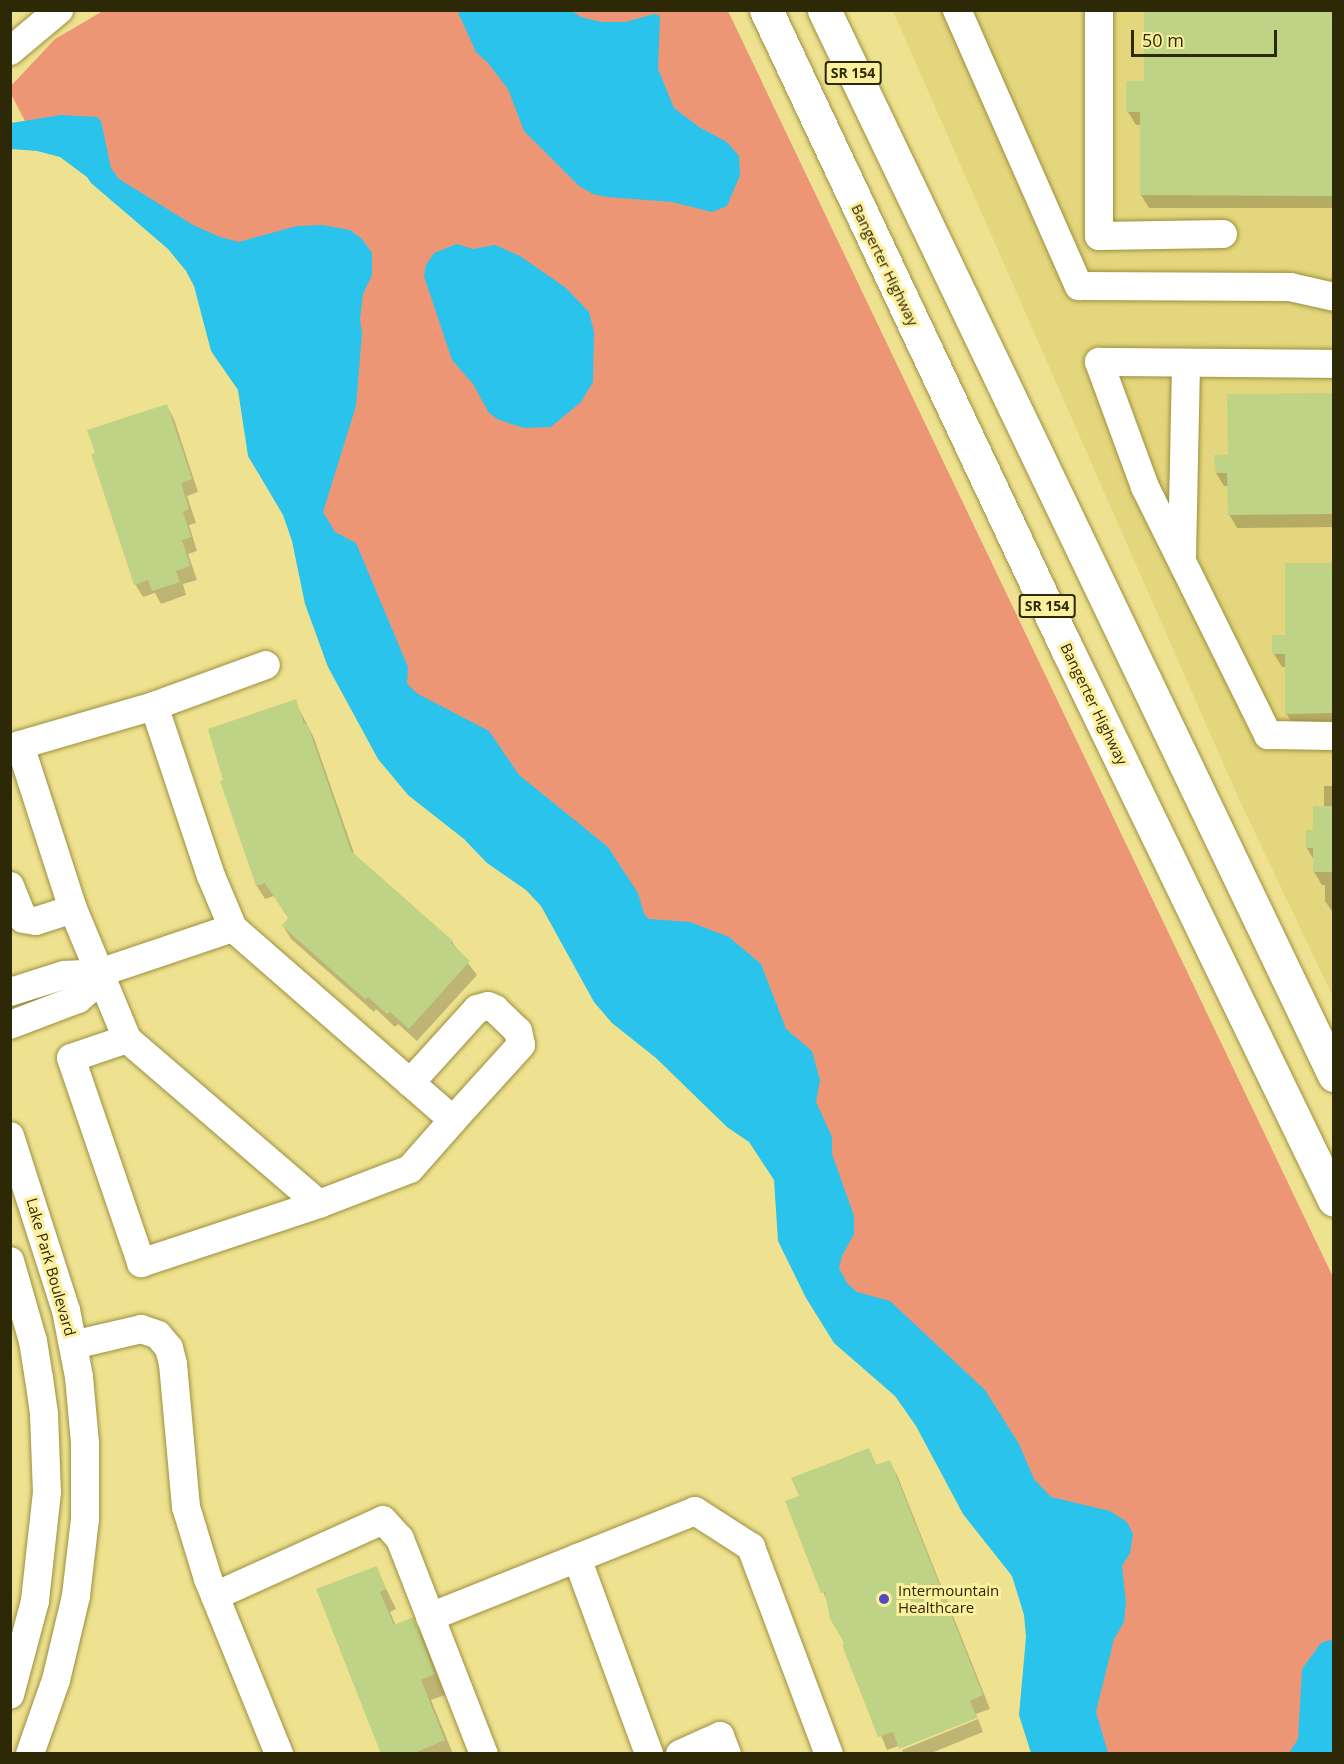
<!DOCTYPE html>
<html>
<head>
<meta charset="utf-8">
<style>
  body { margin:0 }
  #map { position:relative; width:1344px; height:1764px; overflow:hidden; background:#eee290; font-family:"Open Sans",sans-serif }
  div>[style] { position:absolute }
  .built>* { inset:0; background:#e4d67c }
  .green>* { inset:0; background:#ec9676 }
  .water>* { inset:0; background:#2ac3eb }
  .shadow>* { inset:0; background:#0003 }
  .building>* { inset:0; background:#bed386 }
  .roads { filter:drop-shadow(0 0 2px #9c903f) drop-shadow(0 0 2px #9c903f) }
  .minor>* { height:28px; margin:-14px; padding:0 14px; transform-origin:14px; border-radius:14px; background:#fff }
  .highway>* { height:33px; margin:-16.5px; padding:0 16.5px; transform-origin:16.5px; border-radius:16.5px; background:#fff }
  .dots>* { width:16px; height:16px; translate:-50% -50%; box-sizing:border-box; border:3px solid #fcef9d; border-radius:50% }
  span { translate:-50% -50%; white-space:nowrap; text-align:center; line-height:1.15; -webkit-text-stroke:6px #fcef9d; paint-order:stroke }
  .shield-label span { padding:2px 4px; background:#fcef9d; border:2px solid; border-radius:4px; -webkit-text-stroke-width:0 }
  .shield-label { font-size:14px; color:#2d2805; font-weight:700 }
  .street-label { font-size:15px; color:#2d2805 }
  .poi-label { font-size:15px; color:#2d2805 }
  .left { translate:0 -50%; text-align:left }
  .frame { position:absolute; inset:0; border:12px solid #2d2805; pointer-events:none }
  .scale { position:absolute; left:1131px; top:30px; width:146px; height:27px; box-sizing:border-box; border:3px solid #2d2805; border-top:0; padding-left:8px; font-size:18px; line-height:21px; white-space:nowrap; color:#2d2805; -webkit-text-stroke:4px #fcef9d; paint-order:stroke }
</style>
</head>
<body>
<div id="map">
  <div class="built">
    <i style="clip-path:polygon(893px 11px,1333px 11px,1333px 997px,1238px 797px)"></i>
  </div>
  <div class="green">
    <i style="clip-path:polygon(103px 11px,728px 11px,1333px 1277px,1333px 1753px,1054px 1753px,1062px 1627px,863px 1325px,763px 1131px,391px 716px,197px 248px,27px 125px,11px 94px,10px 87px,55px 39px)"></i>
  </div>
  <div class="water">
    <i style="clip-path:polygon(457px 10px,572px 11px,581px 17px,602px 22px,626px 22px,654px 14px,660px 16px,658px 69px,674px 108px,699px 127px,727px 142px,739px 156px,740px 175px,727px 206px,712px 212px,672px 202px,607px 197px,593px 194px,579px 186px,524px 131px,508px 89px,488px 63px,476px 52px)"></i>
    <i style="clip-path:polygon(61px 115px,97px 117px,101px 121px,111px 168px,119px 179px,193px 225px,220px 237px,239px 242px,297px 226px,322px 225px,350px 230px,362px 239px,372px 253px,372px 275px,363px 294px,360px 319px,362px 333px,356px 406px,323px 512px,335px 532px,356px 543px,408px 667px,407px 684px,418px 694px,489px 731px,519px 775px,608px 847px,638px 893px,644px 914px,649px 919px,690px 922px,729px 937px,761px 964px,786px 1029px,812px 1051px,820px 1080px,816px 1102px,832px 1137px,832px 1154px,854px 1216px,854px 1234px,842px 1256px,839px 1268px,847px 1283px,857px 1292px,890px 1301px,985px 1390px,1019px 1444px,1034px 1479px,1051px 1497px,1110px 1511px,1127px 1522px,1133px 1534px,1130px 1553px,1122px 1566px,1126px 1603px,1124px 1622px,1114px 1639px,1096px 1712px,1108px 1753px,1031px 1753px,1019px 1715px,1026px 1637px,1024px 1615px,1012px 1576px,963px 1514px,916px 1426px,895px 1396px,834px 1343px,806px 1298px,778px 1241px,774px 1180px,749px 1142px,727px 1127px,656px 1058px,612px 1023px,594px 1002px,541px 906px,526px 890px,487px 863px,464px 839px,408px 795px,378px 759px,328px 667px,305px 604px,292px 541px,283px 515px,248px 456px,238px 390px,211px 351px,194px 286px,186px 271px,168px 249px,91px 183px,87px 177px,60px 157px,37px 151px,11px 149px,11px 123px)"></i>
    <i style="clip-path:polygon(457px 244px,473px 249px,495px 245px,520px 256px,566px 288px,589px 312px,594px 332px,593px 382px,581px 402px,551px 427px,524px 428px,499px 420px,489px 413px,473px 384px,452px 360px,424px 276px,426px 265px,434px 253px)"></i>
    <i style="clip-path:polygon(1330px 1640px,1334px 1642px,1333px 1753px,1289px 1753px,1298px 1739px,1302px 1669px,1321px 1643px)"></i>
  </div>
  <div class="shadow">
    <i style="clip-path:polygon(1334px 10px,1334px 208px,1149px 208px,1141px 195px,1141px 125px,1136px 125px,1128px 112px,1146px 82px)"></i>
    <i style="clip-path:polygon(1334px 395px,1334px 527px,1237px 528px,1229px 514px,1229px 486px,1224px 486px,1216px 473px,1229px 456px)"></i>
    <i style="clip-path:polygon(167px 406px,174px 419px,198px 492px,187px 496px,196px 523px,189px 525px,197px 551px,188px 554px,197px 580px,183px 584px,186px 595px,161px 604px,155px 593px,143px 597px,135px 584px)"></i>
    <i style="clip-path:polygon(1334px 565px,1334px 726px,1294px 726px,1286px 713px,1286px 667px,1282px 667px,1274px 654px)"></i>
    <i style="clip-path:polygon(295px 701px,314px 738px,355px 856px,452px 942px,477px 975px,417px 1041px,398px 1024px,395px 1027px,376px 1009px,374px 1012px,291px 939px,283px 926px,289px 919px,274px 896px,265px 899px,257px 886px,222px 782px)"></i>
    <i style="clip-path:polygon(1324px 786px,1334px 786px,1334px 914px,1325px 901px,1325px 885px,1322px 885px,1314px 872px,1314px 860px,1307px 848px,1324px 807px)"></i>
    <i style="clip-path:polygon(868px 1449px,877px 1466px,889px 1461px,897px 1475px,990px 1709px,976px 1714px,977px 1717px,887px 1750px,787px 1502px,801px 1496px)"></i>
    <i style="clip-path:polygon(376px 1568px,396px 1609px,390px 1612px,396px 1626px,412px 1619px,423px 1638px,445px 1695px,431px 1700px,453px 1754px,382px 1754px)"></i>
    <i style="clip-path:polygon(978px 1719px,983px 1732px,929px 1754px,904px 1754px,902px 1750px)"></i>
  </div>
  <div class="building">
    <i style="clip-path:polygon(1144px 10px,1334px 10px,1334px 196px,1140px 195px,1140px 112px,1126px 112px,1126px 81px,1144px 81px)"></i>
    <i style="clip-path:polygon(1334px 393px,1334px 514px,1228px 515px,1227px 473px,1215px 473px,1214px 455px,1228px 455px,1227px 394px)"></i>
    <i style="clip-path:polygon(167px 404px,192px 479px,181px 483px,189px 509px,183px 512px,191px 537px,182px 540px,190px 566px,176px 571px,180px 582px,152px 591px,148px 580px,134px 585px,91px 454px,95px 453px,87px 430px)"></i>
    <i style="clip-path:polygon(1285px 563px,1334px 563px,1334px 713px,1285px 714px,1285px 654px,1272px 654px,1272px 635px,1285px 635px)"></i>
    <i style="clip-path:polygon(296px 699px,304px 724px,307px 723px,351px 851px,453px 941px,451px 943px,470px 961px,409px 1029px,390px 1012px,387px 1014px,368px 997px,365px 999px,282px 926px,288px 918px,265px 883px,256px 886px,220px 781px,223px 780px,208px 729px)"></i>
    <i style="clip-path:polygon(1313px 806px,1334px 806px,1334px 872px,1313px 872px,1313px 848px,1306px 848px,1306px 830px,1313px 830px)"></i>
    <i style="clip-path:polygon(869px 1448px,876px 1465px,890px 1460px,983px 1695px,970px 1701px,977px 1718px,899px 1749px,893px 1732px,878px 1737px,842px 1645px,845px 1644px,830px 1619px,825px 1592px,821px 1593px,785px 1501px,799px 1496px,791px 1478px)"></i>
    <i style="clip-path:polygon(377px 1566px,386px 1589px,380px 1592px,394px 1625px,413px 1617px,435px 1674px,421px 1680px,445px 1740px,412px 1754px,381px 1754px,316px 1589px)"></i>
  </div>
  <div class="roads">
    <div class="minor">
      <i style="left:957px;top:10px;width:302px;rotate:66.2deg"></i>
      <i style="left:1079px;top:286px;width:211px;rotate:0.3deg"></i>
      <i style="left:1290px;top:287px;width:45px;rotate:12.8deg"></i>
      <i style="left:1099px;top:10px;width:226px;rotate:90deg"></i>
      <i style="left:1099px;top:236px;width:124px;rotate:-0.9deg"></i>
      <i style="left:10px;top:51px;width:64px;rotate:-39.9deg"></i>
      <i style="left:1334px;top:364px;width:235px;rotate:-179.5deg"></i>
      <i style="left:1099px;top:362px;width:133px;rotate:69.8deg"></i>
      <i style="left:1145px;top:487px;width:277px;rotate:63.6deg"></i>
      <i style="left:1268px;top:735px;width:66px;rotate:0.9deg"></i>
      <i style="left:1182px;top:556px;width:193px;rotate:-88.8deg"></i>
      <i style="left:154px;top:706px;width:140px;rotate:163.8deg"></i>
      <i style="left:20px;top:745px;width:172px;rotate:72.1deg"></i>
      <i style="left:73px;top:909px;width:141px;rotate:67.4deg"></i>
      <i style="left:127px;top:1039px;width:253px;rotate:40.7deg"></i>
      <i style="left:319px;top:1204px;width:97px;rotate:-21deg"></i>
      <i style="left:410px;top:1169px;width:65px;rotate:-48.7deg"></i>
      <i style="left:453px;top:1120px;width:292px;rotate:-138.9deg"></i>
      <i style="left:233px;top:928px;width:56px;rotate:-112.9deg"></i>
      <i style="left:211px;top:876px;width:179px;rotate:-108.5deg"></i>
      <i style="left:154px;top:706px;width:119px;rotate:-20.1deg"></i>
      <i style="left:10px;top:886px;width:35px;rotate:68deg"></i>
      <i style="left:23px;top:919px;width:13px;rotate:9deg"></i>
      <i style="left:36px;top:921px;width:39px;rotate:-18deg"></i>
      <i style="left:10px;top:992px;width:57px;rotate:-17.5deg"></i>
      <i style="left:64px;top:975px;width:35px;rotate:-3deg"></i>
      <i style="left:99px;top:973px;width:141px;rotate:-18.6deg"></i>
      <i style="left:10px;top:1025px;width:73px;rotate:-20.9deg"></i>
      <i style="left:78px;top:999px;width:17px;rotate:-40deg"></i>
      <i style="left:91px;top:988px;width:17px;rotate:-62deg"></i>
      <i style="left:127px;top:1039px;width:59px;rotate:161.3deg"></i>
      <i style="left:71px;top:1058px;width:217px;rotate:71.1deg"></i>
      <i style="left:141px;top:1263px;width:188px;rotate:-18.3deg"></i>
      <i style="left:410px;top:1083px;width:100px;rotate:-47.8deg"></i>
      <i style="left:477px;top:1009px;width:11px;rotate:-15deg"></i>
      <i style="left:488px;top:1006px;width:8px;rotate:23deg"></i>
      <i style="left:495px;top:1009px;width:32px;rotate:44deg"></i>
      <i style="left:518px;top:1031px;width:14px;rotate:78deg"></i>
      <i style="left:521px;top:1045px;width:101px;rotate:132.2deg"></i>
      <i style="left:10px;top:1136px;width:183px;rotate:72.2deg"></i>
      <i style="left:66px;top:1310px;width:68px;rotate:79deg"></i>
      <i style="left:79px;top:1377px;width:66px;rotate:84.8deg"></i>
      <i style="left:85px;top:1443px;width:76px;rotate:90deg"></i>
      <i style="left:85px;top:1519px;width:78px;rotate:96.7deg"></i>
      <i style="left:76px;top:1596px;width:86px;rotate:103.4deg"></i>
      <i style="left:56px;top:1680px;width:78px;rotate:109.4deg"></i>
      <i style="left:10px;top:1261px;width:83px;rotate:74deg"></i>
      <i style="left:33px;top:1341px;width:37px;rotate:81deg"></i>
      <i style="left:39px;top:1378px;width:37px;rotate:82deg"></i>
      <i style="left:44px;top:1415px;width:77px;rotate:87.8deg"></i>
      <i style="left:47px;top:1492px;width:110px;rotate:96.3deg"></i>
      <i style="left:35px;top:1601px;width:97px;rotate:104.9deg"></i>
      <i style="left:73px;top:1345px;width:70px;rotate:-13.2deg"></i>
      <i style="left:141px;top:1329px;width:18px;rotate:19deg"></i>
      <i style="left:158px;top:1335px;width:17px;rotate:50deg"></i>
      <i style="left:169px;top:1348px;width:16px;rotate:76deg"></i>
      <i style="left:173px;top:1364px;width:144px;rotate:84.8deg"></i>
      <i style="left:186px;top:1507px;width:75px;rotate:73deg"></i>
      <i style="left:208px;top:1579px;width:189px;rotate:67.9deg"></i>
      <i style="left:577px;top:1558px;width:209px;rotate:69.8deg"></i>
      <i style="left:215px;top:1596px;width:184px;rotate:-24.3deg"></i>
      <i style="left:383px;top:1520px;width:25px;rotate:48deg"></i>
      <i style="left:400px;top:1539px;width:231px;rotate:68.7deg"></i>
      <i style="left:430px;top:1617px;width:285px;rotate:-21.8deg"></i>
      <i style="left:695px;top:1511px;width:67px;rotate:32.7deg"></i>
      <i style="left:751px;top:1547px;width:221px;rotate:69.4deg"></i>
      <i style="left:680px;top:1754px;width:44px;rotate:-24.2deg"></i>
      <i style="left:720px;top:1736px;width:19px;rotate:69deg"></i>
    </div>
    <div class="highway">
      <i style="left:766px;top:10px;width:706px;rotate:64.78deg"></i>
      <i style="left:1067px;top:649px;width:612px;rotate:64.15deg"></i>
      <i style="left:824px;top:10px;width:1181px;rotate:64.41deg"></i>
    </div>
  </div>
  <div class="dots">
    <i style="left:884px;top:1599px;background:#5248bf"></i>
  </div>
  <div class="shield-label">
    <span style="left:853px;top:73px">SR 154</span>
    <span style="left:1047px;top:606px">SR 154</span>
  </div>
  <div class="street-label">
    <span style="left:885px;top:265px;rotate:64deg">Bangerter Highway</span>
    <span style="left:1094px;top:704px;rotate:64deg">Bangerter Highway</span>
    <span style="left:51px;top:1267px;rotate:74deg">Lake Park Boulevard</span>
  </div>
  <div class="poi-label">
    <span class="left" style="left:898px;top:1599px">Intermountain<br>Healthcare</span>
  </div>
  <div class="frame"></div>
  <div class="scale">50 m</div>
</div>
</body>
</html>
